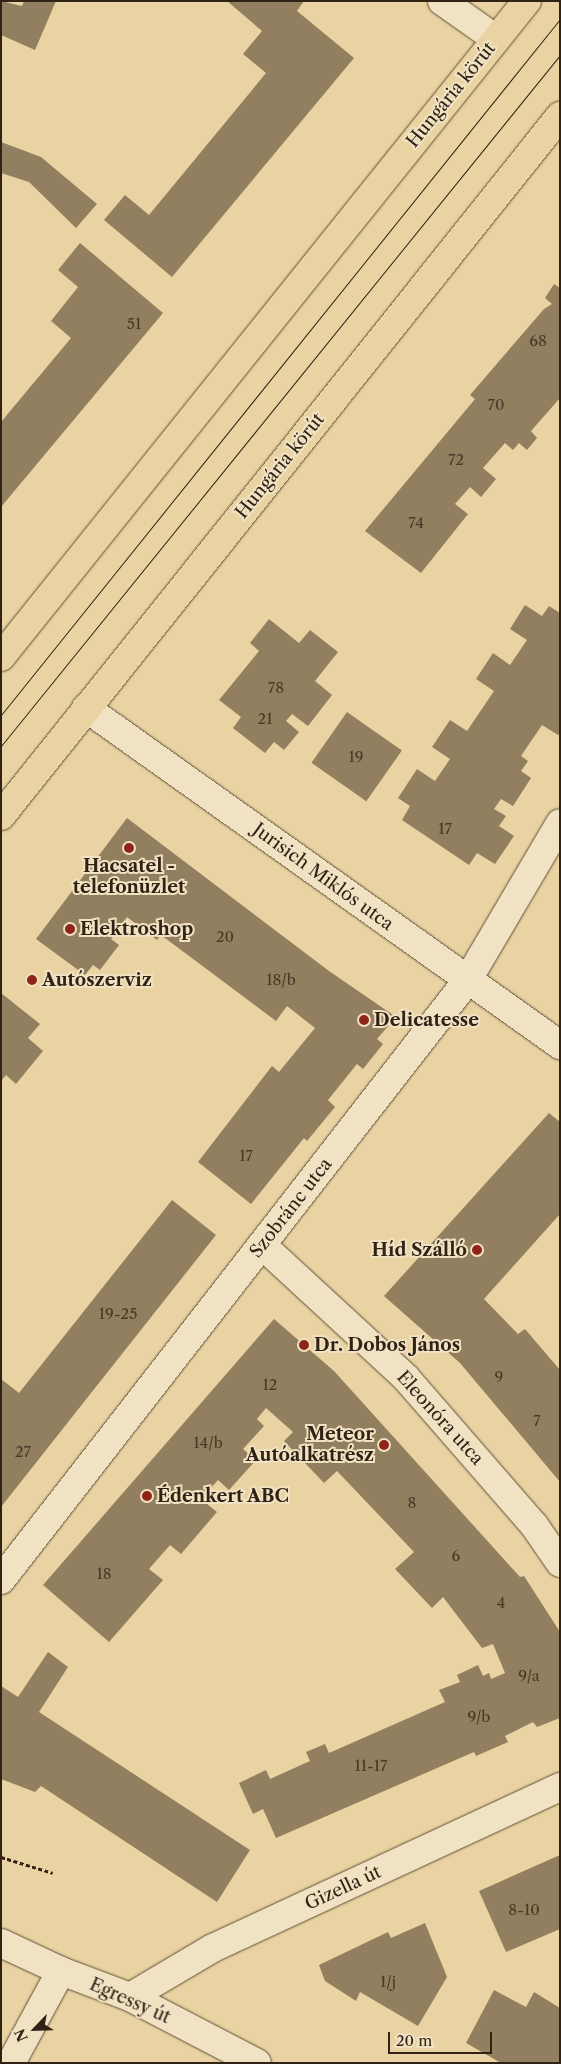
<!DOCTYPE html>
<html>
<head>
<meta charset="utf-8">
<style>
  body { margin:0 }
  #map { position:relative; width:561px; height:2064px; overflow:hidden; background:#ead3a2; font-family:"Libre Caslon Text",serif }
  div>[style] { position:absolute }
  .building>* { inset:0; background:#917f5f; transform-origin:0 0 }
  .path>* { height:3px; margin-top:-1.5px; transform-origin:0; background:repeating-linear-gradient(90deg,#302316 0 4px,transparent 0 6.5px) }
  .roads { filter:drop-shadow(0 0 1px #5e4f39) drop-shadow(0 0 1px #5e4f39) }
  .minor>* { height:28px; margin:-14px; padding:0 14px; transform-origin:14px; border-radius:14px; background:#f1e2c3 }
  .major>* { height:28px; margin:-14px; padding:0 14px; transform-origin:14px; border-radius:14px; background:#ead3a2 }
  .tram>* { height:1px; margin:-0.5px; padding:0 0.5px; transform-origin:0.5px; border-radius:0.5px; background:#302316 }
  .dots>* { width:14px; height:14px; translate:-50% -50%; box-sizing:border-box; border:2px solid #f1e2c3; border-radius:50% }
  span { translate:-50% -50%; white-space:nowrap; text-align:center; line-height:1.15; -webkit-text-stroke:4px #f1e2c3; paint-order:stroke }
  .number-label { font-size:15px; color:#483a28 }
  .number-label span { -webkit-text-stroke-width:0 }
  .street-label { font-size:18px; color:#302316 }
  .poi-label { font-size:18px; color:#302316; font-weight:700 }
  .left { translate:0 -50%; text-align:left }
  .right { translate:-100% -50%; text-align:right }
  .frame { position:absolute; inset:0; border:2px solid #302316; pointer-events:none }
  .north { position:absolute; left:10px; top:2004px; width:50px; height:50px; -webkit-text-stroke:4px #f1e2c3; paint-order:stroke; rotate:246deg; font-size:14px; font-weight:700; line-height:20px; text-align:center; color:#302316 }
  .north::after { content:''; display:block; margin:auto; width:18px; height:22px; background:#302316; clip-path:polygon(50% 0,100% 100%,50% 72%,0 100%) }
  .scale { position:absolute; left:388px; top:2032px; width:104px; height:22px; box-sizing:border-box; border:2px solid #302316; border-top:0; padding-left:6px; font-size:15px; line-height:18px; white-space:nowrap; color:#302316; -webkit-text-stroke:4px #f1e2c3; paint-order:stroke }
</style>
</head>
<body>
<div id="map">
  <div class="building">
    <i style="clip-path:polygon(1px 1px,22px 6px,24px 1px,56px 1px,35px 50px,1px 35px)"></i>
    <i style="clip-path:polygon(227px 1px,304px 1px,297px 11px,354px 58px,172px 277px,104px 220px,125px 195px,149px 215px,266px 73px,243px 54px,262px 31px)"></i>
    <i style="clip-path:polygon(1px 142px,41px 157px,97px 204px,76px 228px,29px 182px,1px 173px)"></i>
    <i style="clip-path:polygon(80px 243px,163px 313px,1px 507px,1px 422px,71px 338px,51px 321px,78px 287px,58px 270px)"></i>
    <i style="clip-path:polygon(554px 284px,560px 288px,560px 398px,531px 431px,537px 438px,527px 450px,519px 443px,513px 450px,505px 443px,483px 468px,496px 479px,481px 497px,470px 487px,455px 504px,468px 514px,421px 573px,365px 531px,475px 399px,470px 395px,544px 309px,552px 304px,545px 298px)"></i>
    <i style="clip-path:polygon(525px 605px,542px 616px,549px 606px,560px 613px,560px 733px,558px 735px,542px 725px,521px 756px,528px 761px,521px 771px,531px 778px,513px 806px,501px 799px,494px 809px,506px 816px,499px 826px,514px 836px,495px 864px,477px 853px,469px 865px,402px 820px,410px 806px,398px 798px,417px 769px,435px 781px,450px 759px,432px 747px,450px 720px,467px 731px,494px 691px,476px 679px,493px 653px,510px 665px,527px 640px,510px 629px)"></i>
    <i style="clip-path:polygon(269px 619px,299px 643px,310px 630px,338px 652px,315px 681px,332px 695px,308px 726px,292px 714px,286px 721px,299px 732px,284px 750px,274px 742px,265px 753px,233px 728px,241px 717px,219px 700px,259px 651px,250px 643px)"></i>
    <i style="left:347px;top:712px;width:67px;height:62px;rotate:35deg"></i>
    <i style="clip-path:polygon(127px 818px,329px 971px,396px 1017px,377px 1039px,383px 1044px,363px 1069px,357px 1064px,328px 1100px,335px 1107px,307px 1141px,304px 1138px,251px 1204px,198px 1162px,272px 1066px,279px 1072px,315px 1028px,287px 1006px,276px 1021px,161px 935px,157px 940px,127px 917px,111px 939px,119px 945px,100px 970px,93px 965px,85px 975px,36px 939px)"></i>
    <i style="clip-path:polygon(1px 993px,40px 1024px,28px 1038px,43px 1051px,16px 1084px,6px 1075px,1px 1081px)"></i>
    <i style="clip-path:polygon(549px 1113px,560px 1122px,560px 1214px,484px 1299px,518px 1334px,525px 1329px,560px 1370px,560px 1482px,460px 1363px,384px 1296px)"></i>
    <i style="clip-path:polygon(172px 1200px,216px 1235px,1px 1507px,1px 1379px,19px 1393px)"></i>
    <i style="clip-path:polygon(274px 1319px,334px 1371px,520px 1577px,524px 1576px,560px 1632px,560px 1718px,537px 1727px,533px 1722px,505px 1736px,508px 1742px,476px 1756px,474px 1752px,276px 1838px,263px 1809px,253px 1814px,239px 1783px,266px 1770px,270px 1779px,310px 1761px,306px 1752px,325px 1744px,329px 1753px,445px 1702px,439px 1690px,460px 1682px,457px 1675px,478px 1665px,483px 1676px,489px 1673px,491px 1679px,505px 1673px,493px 1644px,482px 1648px,443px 1597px,432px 1608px,395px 1569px,414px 1552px,337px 1471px,324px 1483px,284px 1441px,293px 1432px,266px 1408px,257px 1419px,264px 1426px,243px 1449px,256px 1460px,229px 1490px,218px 1480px,201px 1499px,217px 1512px,181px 1554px,170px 1545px,149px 1569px,163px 1580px,109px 1642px,43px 1585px)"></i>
    <i style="clip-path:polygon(48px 1652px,68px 1667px,39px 1712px,250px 1850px,217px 1902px,41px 1786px,35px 1792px,1px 1779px,1px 1686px,18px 1697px)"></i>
    <i style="clip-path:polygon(560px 1855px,560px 1929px,506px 1952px,479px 1891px)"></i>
    <i style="clip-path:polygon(425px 1923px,447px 1977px,418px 2026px,360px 1992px,356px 2001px,325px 1981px,319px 1965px,388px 1932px,391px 1938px)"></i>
    <i style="clip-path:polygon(494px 1990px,526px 2007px,534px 1992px,560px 2008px,560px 2063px,501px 2063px,466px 2043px)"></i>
  </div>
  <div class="path">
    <i style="left:1px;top:1857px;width:54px;rotate:17.1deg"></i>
  </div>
  <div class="roads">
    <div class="minor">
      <i style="left:442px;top:1px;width:66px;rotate:35.1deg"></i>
      <i style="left:86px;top:708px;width:582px;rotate:35.41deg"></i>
      <i style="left:262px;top:1245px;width:196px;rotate:42.7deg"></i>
      <i style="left:406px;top:1378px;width:195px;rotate:49deg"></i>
      <i style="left:534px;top:1525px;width:46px;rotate:55.6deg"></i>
      <i style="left:1px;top:1580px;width:759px;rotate:-52.12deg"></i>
      <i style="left:467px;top:981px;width:183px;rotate:-59.5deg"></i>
      <i style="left:1px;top:1943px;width:66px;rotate:25deg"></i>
      <i style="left:61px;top:1971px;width:74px;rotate:20.6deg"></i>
      <i style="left:130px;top:1997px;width:143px;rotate:27.5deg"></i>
      <i style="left:130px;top:1997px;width:96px;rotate:-30.6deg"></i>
      <i style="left:213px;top:1948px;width:383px;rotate:-24.9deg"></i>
      <i style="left:11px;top:2063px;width:105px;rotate:-61.5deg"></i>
    </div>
    <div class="major">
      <i style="left:1px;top:657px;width:841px;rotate:-51.28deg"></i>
      <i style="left:1px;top:816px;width:896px;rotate:-51.39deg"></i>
    </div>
  </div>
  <div class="tram">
    <i style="left:1px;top:715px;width:893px;rotate:-51.23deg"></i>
    <i style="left:1px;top:746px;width:889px;rotate:-51.03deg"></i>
  </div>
  <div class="dots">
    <i style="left:129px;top:848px;background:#8f2418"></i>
    <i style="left:70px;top:929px;background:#8f2418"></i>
    <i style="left:32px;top:980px;background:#8f2418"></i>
    <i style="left:364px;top:1020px;background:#8f2418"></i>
    <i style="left:477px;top:1250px;background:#8f2418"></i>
    <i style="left:304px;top:1345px;background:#8f2418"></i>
    <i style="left:384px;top:1445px;background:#8f2418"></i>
    <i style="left:147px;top:1496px;background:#8f2418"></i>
  </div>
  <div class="number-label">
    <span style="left:134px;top:324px">51</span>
    <span style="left:538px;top:341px">68</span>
    <span style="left:496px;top:405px">70</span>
    <span style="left:456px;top:460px">72</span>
    <span style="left:416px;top:523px">74</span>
    <span style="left:276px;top:688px">78</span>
    <span style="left:265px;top:719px">21</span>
    <span style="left:356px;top:757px">19</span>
    <span style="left:445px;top:829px">17</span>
    <span style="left:225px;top:937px">20</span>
    <span style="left:281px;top:980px">18/b</span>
    <span style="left:246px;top:1156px">17</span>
    <span style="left:118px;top:1314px">19-25</span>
    <span style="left:499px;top:1377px">9</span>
    <span style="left:270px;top:1385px">12</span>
    <span style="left:537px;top:1421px">7</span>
    <span style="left:208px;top:1443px">14/b</span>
    <span style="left:23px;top:1452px">27</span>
    <span style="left:412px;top:1503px">8</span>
    <span style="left:456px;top:1556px">6</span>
    <span style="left:104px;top:1574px">18</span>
    <span style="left:501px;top:1603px">4</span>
    <span style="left:529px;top:1676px">9/a</span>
    <span style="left:479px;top:1717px">9/b</span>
    <span style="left:371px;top:1766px">11-17</span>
    <span style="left:524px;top:1910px">8-10</span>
    <span style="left:388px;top:1982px">1/j</span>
  </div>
  <div class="street-label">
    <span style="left:451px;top:95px;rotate:-51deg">Hungária körút</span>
    <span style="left:280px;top:466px;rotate:-51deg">Hungária körút</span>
    <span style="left:323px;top:877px;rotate:36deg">Jurisich Miklós utca</span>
    <span style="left:291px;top:1208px;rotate:-52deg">Szobránc utca</span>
    <span style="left:440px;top:1418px;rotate:48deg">Eleonóra utca</span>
    <span style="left:343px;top:1888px;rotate:-25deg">Gizella út</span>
    <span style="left:130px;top:2001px;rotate:24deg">Egressy út</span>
  </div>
  <div class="poi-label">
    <span style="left:129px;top:877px">Hacsatel -<br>telefonüzlet</span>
    <span class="left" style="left:80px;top:929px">Elektroshop</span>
    <span class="left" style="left:42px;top:980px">Autószerviz</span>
    <span class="left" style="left:374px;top:1020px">Delicatesse</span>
    <span class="right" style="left:467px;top:1250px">Híd Szálló</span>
    <span class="left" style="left:314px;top:1345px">Dr. Dobos János</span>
    <span class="right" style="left:374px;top:1445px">Meteor<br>Autóalkatrész</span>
    <span class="left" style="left:157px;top:1496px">Édenkert ABC</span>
  </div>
  <div class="frame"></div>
  <div class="north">N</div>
  <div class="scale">20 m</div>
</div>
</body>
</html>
